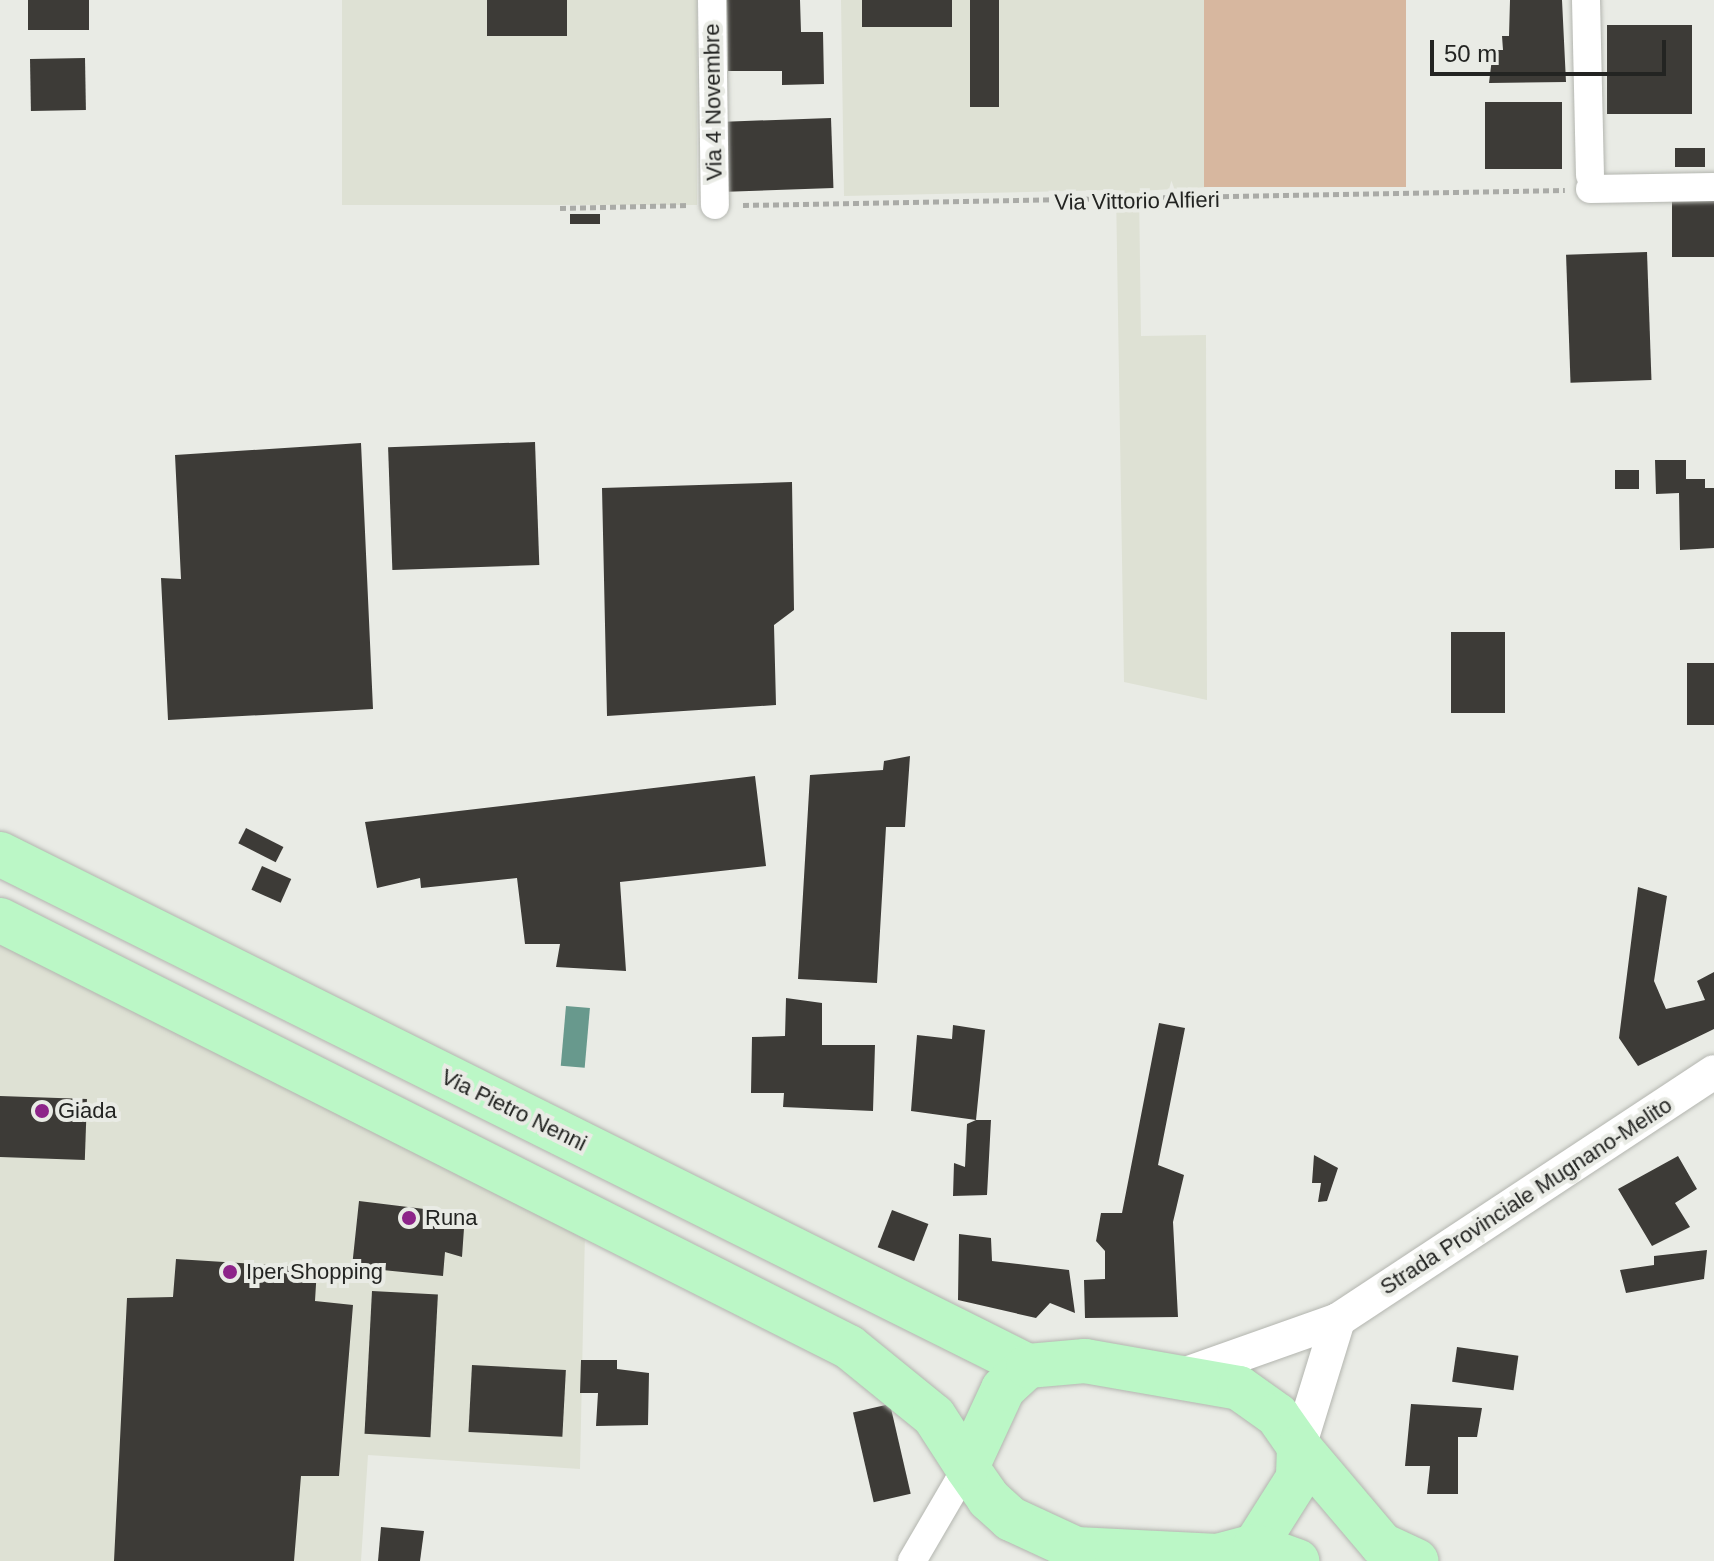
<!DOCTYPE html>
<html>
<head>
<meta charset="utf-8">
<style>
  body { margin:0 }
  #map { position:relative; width:1714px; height:1561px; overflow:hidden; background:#e9ebe5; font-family:Arial,sans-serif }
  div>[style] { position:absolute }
  .built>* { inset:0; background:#dee1d4; transform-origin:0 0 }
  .green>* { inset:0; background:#d7b79f; transform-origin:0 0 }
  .water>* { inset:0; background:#68998d; transform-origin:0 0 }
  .building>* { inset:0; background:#3d3b37; transform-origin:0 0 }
  .path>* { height:5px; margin-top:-2.5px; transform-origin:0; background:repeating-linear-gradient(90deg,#aaaba7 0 6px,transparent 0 10px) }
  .roads { filter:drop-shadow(0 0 2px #b3b5af) drop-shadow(0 0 2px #b3b5af) }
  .minor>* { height:28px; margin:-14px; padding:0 14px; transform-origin:14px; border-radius:14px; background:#fff }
  .tertiary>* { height:34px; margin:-17px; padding:0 17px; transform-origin:17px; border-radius:17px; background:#fff }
  .primary>* { height:44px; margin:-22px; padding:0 22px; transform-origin:22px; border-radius:22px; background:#bbf7c6 }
  .dots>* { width:22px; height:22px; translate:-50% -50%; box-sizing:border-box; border:4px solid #e9ebe5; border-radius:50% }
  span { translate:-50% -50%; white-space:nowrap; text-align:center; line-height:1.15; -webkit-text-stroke:8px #e9ebe5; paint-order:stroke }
  .street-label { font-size:22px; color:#232422 }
  .poi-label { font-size:22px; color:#232422 }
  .left { translate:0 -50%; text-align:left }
  .scale { position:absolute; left:1430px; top:40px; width:236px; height:36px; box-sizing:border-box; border:4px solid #232422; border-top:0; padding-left:10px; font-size:24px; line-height:28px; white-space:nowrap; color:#232422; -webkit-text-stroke:6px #e9ebe5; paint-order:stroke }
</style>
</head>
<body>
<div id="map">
  <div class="built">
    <i style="left:342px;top:0;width:355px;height:205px"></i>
    <i style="clip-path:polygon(841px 0,1204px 0,1209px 187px,1139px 191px,1141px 336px,1206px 335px,1207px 700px,1124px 682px,1116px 190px,844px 196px)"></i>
    <i style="clip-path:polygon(0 935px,585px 1232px,580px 1469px,368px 1455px,361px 1561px,0 1561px)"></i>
  </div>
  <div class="green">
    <i style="left:1204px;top:0;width:202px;height:187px"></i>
  </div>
  <div class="water">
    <i style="left:566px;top:1006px;width:24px;height:60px;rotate:5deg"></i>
  </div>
  <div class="building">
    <i style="left:28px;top:0;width:61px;height:30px"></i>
    <i style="left:487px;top:0;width:80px;height:36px"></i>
    <i style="clip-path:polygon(727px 0,800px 0,801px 32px,823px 32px,824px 84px,782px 85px,782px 71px,728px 71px)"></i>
    <i style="left:862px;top:0;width:90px;height:27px"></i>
    <i style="left:970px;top:0;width:29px;height:107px"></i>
    <i style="clip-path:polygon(1510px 0,1562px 0,1566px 82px,1489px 83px,1493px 50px,1503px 50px,1502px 36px,1509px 36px)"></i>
    <i style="left:1692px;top:25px;width:89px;height:85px;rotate:90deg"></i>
    <i style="left:85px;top:58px;width:52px;height:55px;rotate:89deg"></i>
    <i style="left:1485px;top:102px;width:77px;height:67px"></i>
    <i style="left:831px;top:118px;width:70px;height:106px;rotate:88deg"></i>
    <i style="left:1675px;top:148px;width:30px;height:19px"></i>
    <i style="left:1672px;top:195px;width:42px;height:62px"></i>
    <i style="left:570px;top:214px;width:30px;height:10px"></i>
    <i style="left:1647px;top:252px;width:128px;height:81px;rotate:88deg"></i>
    <i style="left:535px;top:442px;width:123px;height:147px;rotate:88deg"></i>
    <i style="clip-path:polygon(361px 443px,373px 709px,168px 720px,161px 578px,181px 579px,175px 455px)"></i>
    <i style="clip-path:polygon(1655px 460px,1686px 460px,1686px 479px,1705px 479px,1705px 488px,1714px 488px,1714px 548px,1680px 550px,1679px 493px,1656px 494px)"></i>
    <i style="left:1615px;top:470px;width:24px;height:19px"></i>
    <i style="clip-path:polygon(792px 482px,794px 610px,774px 625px,776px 705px,607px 716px,602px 488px)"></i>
    <i style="left:1451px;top:632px;width:54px;height:81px"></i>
    <i style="left:1687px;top:663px;width:27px;height:62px"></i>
    <i style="clip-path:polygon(910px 756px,905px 827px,886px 827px,877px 983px,798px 979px,810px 775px,883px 770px,884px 761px)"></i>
    <i style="clip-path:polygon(755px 776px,766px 866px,620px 882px,626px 971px,556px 967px,560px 944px,525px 944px,517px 878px,421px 888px,420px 878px,377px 888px,365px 822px)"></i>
    <i style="left:246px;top:828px;width:42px;height:17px;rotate:27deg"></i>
    <i style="left:262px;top:866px;width:32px;height:26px;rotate:24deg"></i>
    <i style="clip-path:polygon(1638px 887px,1667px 896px,1654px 981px,1666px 1009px,1705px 1000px,1697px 981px,1714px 972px,1714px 1029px,1638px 1066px,1619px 1038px)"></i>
    <i style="clip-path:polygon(786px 998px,822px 1003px,822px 1045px,875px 1045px,873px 1111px,783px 1107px,784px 1093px,751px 1093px,752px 1037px,785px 1036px)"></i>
    <i style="clip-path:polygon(1159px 1023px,1185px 1028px,1158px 1165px,1184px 1175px,1173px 1222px,1178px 1317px,1085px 1318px,1084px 1280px,1105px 1279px,1105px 1251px,1096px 1241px,1101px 1213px,1122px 1213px)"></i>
    <i style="clip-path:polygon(953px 1025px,985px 1030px,976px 1120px,911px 1111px,917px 1035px,952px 1039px)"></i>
    <i style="left:0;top:1096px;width:87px;height:61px;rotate:2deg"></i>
    <i style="clip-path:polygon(976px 1120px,991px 1120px,987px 1195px,953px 1196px,954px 1163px,965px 1167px,967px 1124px)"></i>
    <i style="clip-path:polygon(1314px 1155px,1338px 1168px,1327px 1201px,1318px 1202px,1321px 1183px,1312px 1183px)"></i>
    <i style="clip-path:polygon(1678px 1156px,1697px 1189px,1675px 1203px,1690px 1227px,1652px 1246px,1618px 1189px)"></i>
    <i style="clip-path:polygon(359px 1201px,465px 1214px,462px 1257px,445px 1252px,443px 1276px,352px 1267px)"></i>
    <i style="left:892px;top:1210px;width:39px;height:40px;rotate:21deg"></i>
    <i style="clip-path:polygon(959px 1234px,991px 1238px,992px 1261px,1069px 1270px,1075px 1313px,1050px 1303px,1036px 1318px,958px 1300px)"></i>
    <i style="clip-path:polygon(1707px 1250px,1704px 1279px,1626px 1293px,1620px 1270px,1654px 1265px,1654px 1256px)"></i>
    <i style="clip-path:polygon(176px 1259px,317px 1268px,315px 1301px,353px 1305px,339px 1476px,301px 1476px,294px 1561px,114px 1561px,127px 1298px,173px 1297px)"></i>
    <i style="left:372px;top:1291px;width:66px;height:143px;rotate:3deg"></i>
    <i style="left:1457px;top:1347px;width:62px;height:35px;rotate:8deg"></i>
    <i style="clip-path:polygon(581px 1360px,617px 1360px,617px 1369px,649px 1373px,648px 1425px,596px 1426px,598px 1393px,580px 1393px)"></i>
    <i style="left:472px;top:1365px;width:94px;height:67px;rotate:3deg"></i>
    <i style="left:890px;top:1404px;width:92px;height:38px;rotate:77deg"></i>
    <i style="clip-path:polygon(1411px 1404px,1482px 1408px,1477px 1437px,1458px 1437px,1458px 1494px,1427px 1494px,1430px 1466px,1405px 1466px)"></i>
    <i style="clip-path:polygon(381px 1527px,424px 1531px,420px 1561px,378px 1561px)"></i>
  </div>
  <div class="path">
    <i style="left:743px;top:205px;width:822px;rotate:-1.05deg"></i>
    <i style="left:560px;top:208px;width:129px;rotate:-1.3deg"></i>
  </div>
  <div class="roads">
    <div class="minor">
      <i style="left:712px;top:0;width:205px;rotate:89.2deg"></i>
      <i style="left:1586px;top:0;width:175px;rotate:88.7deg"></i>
      <i style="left:1590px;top:189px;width:124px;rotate:-0.9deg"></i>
      <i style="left:912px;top:1561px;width:109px;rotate:-59.7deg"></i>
    </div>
    <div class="tertiary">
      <i style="left:1183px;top:1375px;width:164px;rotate:-19.5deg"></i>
      <i style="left:1338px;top:1320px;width:450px;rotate:-33.4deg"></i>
      <i style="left:1299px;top:1447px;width:133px;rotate:-72.9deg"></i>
    </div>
    <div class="primary">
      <i style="left:0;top:854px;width:1148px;rotate:26.48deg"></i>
      <i style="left:0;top:920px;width:950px;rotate:26.7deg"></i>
      <i style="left:849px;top:1347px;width:109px;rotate:39.1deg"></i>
      <i style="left:934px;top:1416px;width:61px;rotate:57.1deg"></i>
      <i style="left:1085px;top:1361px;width:156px;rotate:9.9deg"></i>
      <i style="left:1239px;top:1388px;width:47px;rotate:35.4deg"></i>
      <i style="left:1277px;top:1415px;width:39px;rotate:55deg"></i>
      <i style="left:1299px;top:1447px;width:31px;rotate:92deg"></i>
      <i style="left:1298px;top:1478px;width:80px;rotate:122.3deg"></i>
      <i style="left:1255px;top:1546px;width:38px;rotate:165deg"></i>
      <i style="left:1218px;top:1556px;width:142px;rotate:-177.2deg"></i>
      <i style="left:1076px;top:1549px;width:72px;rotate:-155.2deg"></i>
      <i style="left:1011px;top:1519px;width:30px;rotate:-138deg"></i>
      <i style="left:989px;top:1499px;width:39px;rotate:-125deg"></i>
      <i style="left:967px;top:1467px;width:86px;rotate:-65.2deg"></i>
      <i style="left:1003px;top:1389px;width:34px;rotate:-43deg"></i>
      <i style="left:1028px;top:1366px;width:57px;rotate:-5deg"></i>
      <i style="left:1299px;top:1447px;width:128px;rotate:49.7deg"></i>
      <i style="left:1382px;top:1545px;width:38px;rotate:25deg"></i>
      <i style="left:1255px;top:1546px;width:45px;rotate:19.7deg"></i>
    </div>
  </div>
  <div class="dots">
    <i style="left:42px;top:1111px;background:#8d2489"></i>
    <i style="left:409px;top:1218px;background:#8d2489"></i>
    <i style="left:230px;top:1272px;background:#8d2489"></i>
  </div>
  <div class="street-label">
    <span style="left:713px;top:102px;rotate:-91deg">Via 4 Novembre</span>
    <span style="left:1137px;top:201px;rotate:-1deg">Via Vittorio Alfieri</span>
    <span style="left:514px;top:1110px;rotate:26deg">Via Pietro Nenni</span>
    <span style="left:1526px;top:1196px;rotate:-33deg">Strada Provinciale Mugnano-Melito</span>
  </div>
  <div class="poi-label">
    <span class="left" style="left:58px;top:1111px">Giada</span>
    <span class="left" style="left:425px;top:1218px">Runa</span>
    <span class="left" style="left:246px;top:1272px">Iper Shopping</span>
  </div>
  <div class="scale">50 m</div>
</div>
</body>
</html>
